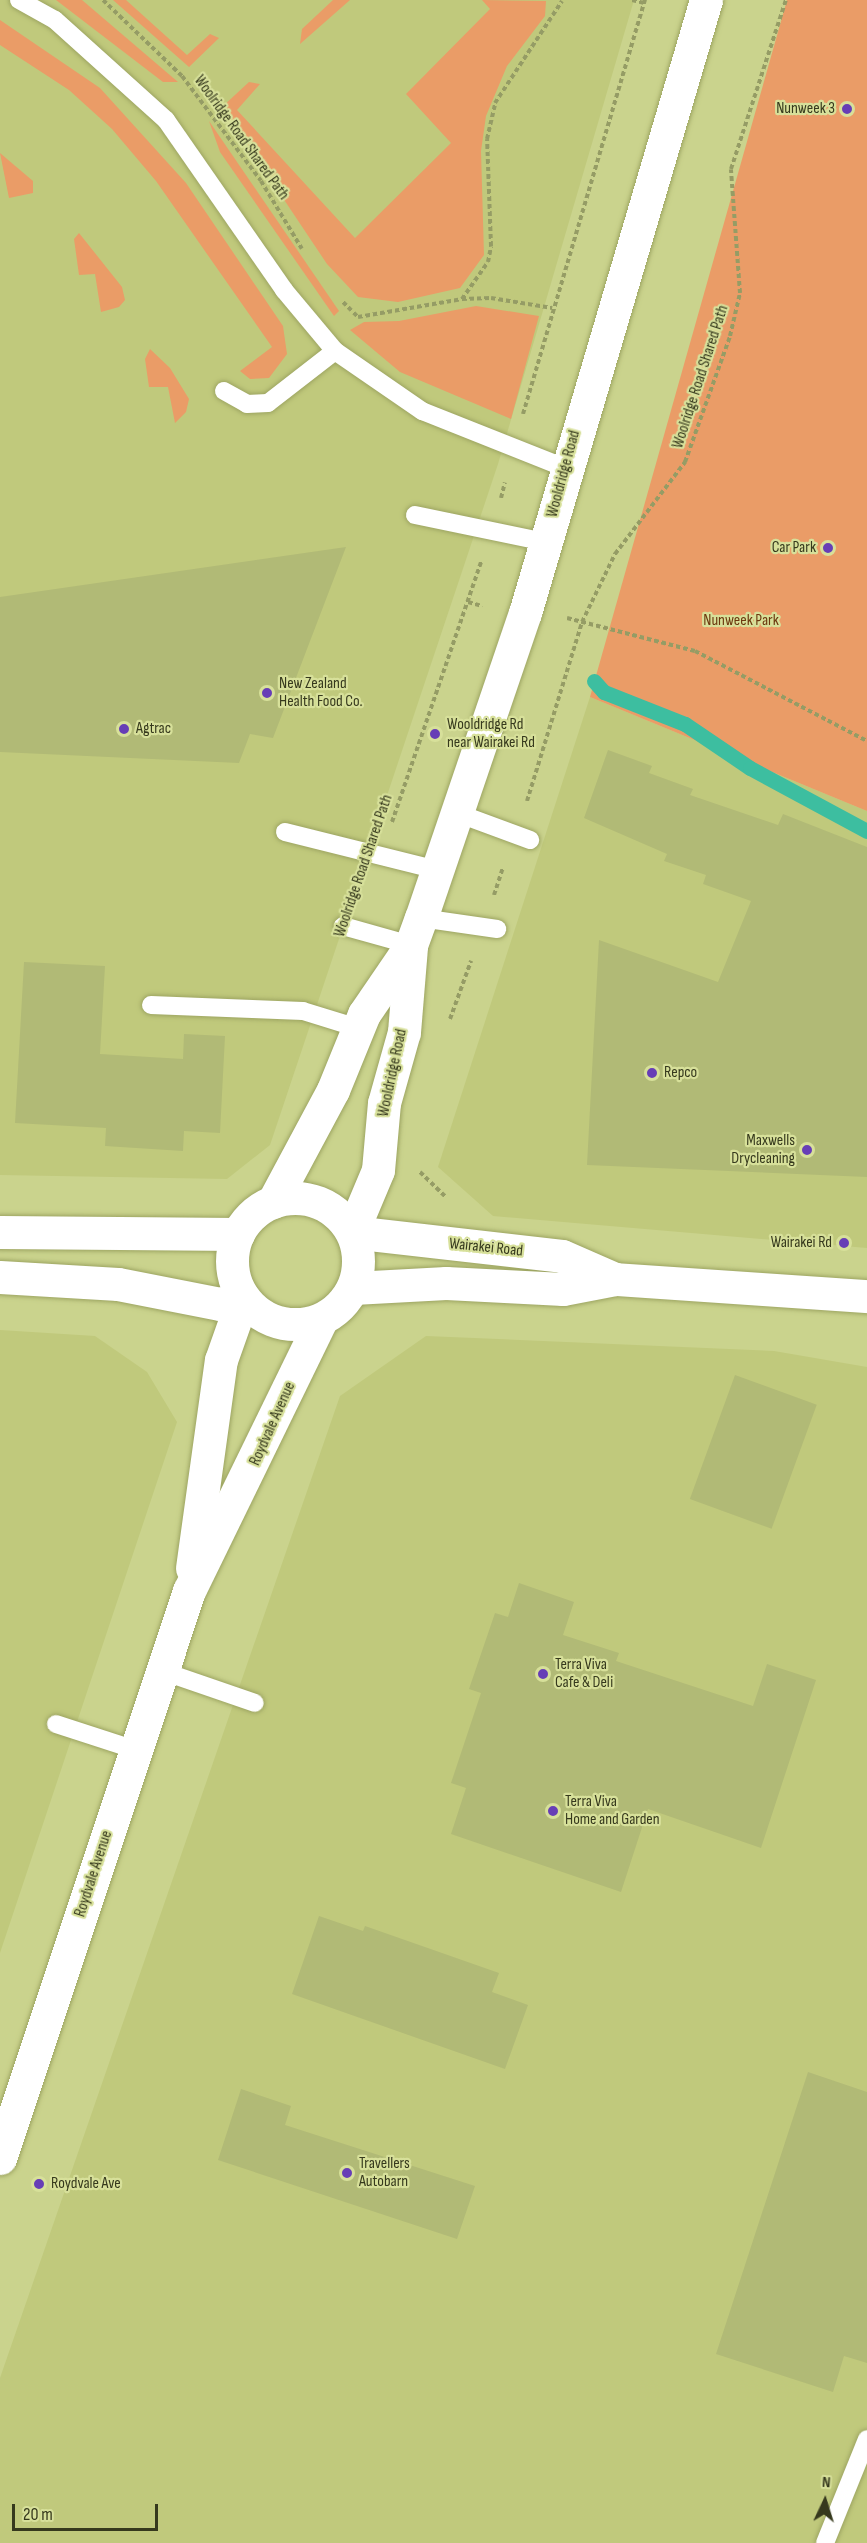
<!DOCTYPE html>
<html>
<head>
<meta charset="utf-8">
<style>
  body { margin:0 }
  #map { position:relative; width:867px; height:2543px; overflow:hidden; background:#cad38d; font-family:"Sofia Sans Condensed",sans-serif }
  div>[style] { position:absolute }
  .built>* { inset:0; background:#c0c97c }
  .green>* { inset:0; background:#ea9c67 }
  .stream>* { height:15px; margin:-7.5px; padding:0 7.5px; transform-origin:7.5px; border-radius:7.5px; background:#3dbea0 }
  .building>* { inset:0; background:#b1ba76; transform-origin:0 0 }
  .path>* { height:4px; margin-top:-2px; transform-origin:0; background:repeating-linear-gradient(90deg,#959c65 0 4.5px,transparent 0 7.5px) }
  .roads { filter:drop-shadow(0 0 2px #9da562) drop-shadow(0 0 2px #9da562) }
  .lane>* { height:18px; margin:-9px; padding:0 9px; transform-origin:9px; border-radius:9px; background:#fff }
  .secondary>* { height:33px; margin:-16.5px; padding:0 16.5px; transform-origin:16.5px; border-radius:16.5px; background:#fff }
  .secondary>.ring { margin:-16.5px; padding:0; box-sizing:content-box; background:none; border:33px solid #fff; border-radius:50% }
  .dots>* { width:16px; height:16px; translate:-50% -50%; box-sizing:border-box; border:3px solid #d7e09a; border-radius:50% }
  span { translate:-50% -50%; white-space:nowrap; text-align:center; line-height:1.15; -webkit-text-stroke:4.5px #d7e09a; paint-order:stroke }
  .poi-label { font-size:16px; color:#36391d }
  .right { translate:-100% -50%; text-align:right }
  .left { translate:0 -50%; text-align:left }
  .street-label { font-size:16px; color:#36391d }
  .park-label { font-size:16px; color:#6c380f }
  .north { position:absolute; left:795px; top:2471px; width:60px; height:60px; -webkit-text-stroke:4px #d7e09a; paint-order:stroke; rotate:4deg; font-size:16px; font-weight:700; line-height:24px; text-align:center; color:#36391d }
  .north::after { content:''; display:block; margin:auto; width:21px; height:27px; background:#36391d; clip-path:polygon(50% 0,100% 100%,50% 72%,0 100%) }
  .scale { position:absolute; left:12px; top:2504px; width:146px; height:27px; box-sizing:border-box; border:3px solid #36391d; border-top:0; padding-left:8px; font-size:18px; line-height:21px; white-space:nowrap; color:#36391d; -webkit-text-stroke:4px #d7e09a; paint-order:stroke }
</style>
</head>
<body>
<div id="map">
  <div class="built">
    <i style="clip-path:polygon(0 0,634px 0,498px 464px,270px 1145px,227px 1179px,0 1175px)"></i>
    <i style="clip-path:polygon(590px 697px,867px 811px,867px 1248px,493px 1216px,438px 1167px)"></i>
    <i style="clip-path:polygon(0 1330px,95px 1336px,147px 1372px,177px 1422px,0 1953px)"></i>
    <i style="clip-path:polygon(426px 1336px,774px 1351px,867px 1367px,867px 2543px,0 2543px,0 2378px,340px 1396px)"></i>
  </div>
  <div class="green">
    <i style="clip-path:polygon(56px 0,82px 0,178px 82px,163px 82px)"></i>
    <i style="clip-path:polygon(113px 0,126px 0,187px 55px,210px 34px,219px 38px,189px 67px)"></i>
    <i style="clip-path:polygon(333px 0,350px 0,300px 44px,302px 29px)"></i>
    <i style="clip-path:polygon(482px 0,546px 1px,545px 16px,507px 66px,486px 116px,481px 151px,484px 255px,460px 288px,398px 302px,358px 297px,327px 264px,222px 107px,249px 82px,260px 84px,237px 110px,355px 238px,451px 143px,406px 94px,490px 9px)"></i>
    <i style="clip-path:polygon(787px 0,867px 0,867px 811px,590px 697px)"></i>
    <i style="clip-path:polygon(0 20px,100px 88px,186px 183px,283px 326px,287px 354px,269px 378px,250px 379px,240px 371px,272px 347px,156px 181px,112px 129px,69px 90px,0 45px)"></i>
    <i style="clip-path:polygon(209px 121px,339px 311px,334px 316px,220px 152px)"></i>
    <i style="clip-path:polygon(0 153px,33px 181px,33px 193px,9px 198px)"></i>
    <i style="clip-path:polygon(79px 233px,122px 287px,125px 300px,119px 307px,101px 312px,95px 274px,79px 275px,74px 239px)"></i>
    <i style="clip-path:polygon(476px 306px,539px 316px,511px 419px,400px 372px,350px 330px,364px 322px,399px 321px)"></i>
    <i style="clip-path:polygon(150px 349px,170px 368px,189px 399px,186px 412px,175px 423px,168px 387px,149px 387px,145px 359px)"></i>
  </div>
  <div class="stream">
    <i style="left:594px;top:681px;width:15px;rotate:48deg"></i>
    <i style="left:604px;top:692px;width:87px;rotate:21.6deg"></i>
    <i style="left:685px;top:724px;width:78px;rotate:34.1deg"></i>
    <i style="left:750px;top:768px;width:133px;rotate:28.3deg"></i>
  </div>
  <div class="building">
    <i style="clip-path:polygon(346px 547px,273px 738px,250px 734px,239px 763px,0 752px,0 597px)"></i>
    <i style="clip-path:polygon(608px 750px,652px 766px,649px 773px,693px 789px,690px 795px,778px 825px,783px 814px,867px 847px,867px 1177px,587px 1165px,599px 940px,718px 982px,751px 901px,703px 884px,706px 875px,664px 861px,667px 854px,584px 818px)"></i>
    <i style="clip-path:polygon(24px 962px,105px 966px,100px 1054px,183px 1059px,184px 1034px,225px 1036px,220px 1133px,184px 1131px,183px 1151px,105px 1146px,106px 1128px,15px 1123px)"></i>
    <i style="left:735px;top:1375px;width:87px;height:132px;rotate:20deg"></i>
    <i style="clip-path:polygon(519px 1583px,574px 1602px,563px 1635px,619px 1653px,616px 1661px,753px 1706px,767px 1664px,816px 1680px,761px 1848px,648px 1809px,621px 1892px,451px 1834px,466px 1788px,451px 1783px,481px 1693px,469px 1689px,495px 1613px,508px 1617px)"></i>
    <i style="clip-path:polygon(319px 1916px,363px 1931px,365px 1926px,499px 1973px,492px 1992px,528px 2005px,505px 2069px,292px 1994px)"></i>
    <i style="clip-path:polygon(808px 2072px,867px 2092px,867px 2363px,844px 2356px,833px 2392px,716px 2354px)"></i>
    <i style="clip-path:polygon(241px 2089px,291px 2106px,285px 2125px,475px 2186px,457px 2239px,218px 2160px)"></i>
  </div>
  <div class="path">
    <i style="left:103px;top:0;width:110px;rotate:43.9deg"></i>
    <i style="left:182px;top:76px;width:131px;rotate:53deg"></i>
    <i style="left:261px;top:181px;width:79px;rotate:58.9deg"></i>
    <i style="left:632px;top:0;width:12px;rotate:14deg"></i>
    <i style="left:462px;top:299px;width:45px;rotate:-54.9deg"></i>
    <i style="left:488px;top:262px;width:16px;rotate:-79deg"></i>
    <i style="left:491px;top:246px;width:107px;rotate:-92.1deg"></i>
    <i style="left:487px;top:139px;width:37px;rotate:-77deg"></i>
    <i style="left:495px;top:103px;width:122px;rotate:-56.7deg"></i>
    <i style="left:343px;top:302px;width:21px;rotate:45deg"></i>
    <i style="left:358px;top:317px;width:106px;rotate:-9.8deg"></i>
    <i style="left:462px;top:299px;width:29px;rotate:-2deg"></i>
    <i style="left:491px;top:298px;width:62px;rotate:9.3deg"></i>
    <i style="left:523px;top:414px;width:432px;rotate:-73.6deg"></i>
    <i style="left:501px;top:498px;width:16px;rotate:-76deg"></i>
    <i style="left:468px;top:602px;width:15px;rotate:16deg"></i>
    <i style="left:567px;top:618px;width:132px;rotate:14.5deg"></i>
    <i style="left:695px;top:651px;width:194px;rotate:27.6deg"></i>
    <i style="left:527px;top:801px;width:187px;rotate:-72.9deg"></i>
    <i style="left:582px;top:622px;width:76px;rotate:-64.1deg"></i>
    <i style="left:615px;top:554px;width:116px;rotate:-52.7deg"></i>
    <i style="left:685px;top:462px;width:134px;rotate:-70.3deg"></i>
    <i style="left:730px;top:336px;width:44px;rotate:-76.9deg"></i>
    <i style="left:740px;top:293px;width:124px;rotate:-94.2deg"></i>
    <i style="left:731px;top:169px;width:178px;rotate:-72deg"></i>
    <i style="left:392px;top:822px;width:275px;rotate:-71.1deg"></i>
    <i style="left:494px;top:895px;width:28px;rotate:-72deg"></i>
    <i style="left:450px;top:1019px;width:62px;rotate:-70.1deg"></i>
    <i style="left:420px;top:1172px;width:37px;rotate:44deg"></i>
  </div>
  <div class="roads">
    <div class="lane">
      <i style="left:19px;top:0;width:41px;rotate:29.1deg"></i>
      <i style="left:55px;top:20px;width:149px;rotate:42deg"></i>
      <i style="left:166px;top:120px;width:207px;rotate:55.2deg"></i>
      <i style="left:284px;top:290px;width:80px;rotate:50.1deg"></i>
      <i style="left:335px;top:351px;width:106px;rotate:34.6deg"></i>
      <i style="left:422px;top:411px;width:154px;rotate:21.7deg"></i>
      <i style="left:224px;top:391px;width:26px;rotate:29deg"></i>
      <i style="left:247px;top:404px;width:21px;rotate:-3deg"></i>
      <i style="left:268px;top:403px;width:85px;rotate:-37.8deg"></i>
      <i style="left:415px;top:515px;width:133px;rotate:11.7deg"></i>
      <i style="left:457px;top:813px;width:78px;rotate:20.3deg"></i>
      <i style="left:285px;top:832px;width:157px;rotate:14deg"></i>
      <i style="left:421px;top:918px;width:77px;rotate:8.2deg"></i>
      <i style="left:343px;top:926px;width:71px;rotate:15.6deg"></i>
      <i style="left:151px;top:1005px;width:152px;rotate:2.3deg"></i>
      <i style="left:303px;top:1011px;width:58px;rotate:17.2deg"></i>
      <i style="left:162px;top:1671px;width:98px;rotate:19deg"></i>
      <i style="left:56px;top:1724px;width:84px;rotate:18deg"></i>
      <i style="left:825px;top:2543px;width:112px;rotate:-68deg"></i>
    </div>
    <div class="secondary">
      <i class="ring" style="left:232px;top:1198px;width:93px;height:93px"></i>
      <i style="left:273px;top:1202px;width:127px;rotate:-61.8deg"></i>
      <i style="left:333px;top:1090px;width:82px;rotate:-67.8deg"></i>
      <i style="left:364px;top:1014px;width:83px;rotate:-55.7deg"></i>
      <i style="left:411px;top:945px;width:29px;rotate:-70deg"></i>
      <i style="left:421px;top:918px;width:322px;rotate:-71.2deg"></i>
      <i style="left:525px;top:613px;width:639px;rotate:-73.55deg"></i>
      <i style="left:0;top:1232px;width:238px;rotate:0.5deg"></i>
      <i style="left:352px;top:1232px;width:67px;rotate:-67.2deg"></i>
      <i style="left:378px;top:1170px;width:67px;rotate:-84.9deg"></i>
      <i style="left:384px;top:1103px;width:74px;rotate:-74.3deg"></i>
      <i style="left:404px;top:1032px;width:85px;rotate:-85.3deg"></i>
      <i style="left:352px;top:1232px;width:211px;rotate:6.5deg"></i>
      <i style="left:562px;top:1256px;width:58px;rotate:23.5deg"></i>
      <i style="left:0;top:1277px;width:118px;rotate:3.4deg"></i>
      <i style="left:118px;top:1284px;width:104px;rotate:11.1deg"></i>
      <i style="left:220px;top:1304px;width:24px;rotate:-15deg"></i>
      <i style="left:353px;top:1288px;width:93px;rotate:-3.1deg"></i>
      <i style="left:446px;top:1283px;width:117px;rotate:2.9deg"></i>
      <i style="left:563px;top:1289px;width:53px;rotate:-10.9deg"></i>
      <i style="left:615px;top:1279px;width:253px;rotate:3.9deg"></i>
      <i style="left:192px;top:1568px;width:210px;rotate:-82.1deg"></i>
      <i style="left:221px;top:1360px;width:66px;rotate:-70.5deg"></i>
      <i style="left:0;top:2158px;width:598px;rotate:-71.57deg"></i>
      <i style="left:189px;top:1591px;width:301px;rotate:-64deg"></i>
    </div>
  </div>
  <div class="dots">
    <i style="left:847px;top:109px;background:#673eb6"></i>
    <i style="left:828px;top:548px;background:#673eb6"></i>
    <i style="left:267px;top:693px;background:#673eb6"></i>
    <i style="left:124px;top:729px;background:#673eb6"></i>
    <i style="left:435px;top:734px;background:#673eb6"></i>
    <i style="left:652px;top:1073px;background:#673eb6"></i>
    <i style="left:807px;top:1150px;background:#673eb6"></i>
    <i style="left:844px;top:1243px;background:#673eb6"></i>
    <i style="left:543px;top:1674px;background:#673eb6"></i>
    <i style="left:553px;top:1811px;background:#673eb6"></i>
    <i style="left:347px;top:2173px;background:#673eb6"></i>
    <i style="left:39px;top:2184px;background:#673eb6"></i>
  </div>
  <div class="poi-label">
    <span class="right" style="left:835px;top:109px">Nunweek 3</span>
    <span class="right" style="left:816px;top:548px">Car Park</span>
    <span class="left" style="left:279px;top:693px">New Zealand<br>Health Food Co.</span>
    <span class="left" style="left:447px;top:734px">Wooldridge Rd<br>near Wairakei Rd</span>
    <span class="left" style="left:136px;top:729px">Agtrac</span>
    <span class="left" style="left:664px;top:1073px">Repco</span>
    <span class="right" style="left:795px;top:1150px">Maxwells<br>Drycleaning</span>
    <span class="right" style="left:832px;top:1243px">Wairakei Rd</span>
    <span class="left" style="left:555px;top:1674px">Terra Viva<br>Cafe &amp; Deli</span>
    <span class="left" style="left:565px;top:1811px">Terra Viva<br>Home and Garden</span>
    <span class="left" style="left:359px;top:2173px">Travellers<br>Autobarn</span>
    <span class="left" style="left:51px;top:2184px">Roydvale Ave</span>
  </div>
  <div class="street-label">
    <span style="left:241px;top:138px;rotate:54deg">Woolridge Road Shared Path</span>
    <span style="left:701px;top:377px;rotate:-72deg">Woolridge Road Shared Path</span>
    <span style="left:564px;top:474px;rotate:-75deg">Wooldridge Road</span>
    <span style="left:364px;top:866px;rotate:-71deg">Woolridge Road Shared Path</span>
    <span style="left:393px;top:1073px;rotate:-78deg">Wooldridge Road</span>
    <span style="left:486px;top:1248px;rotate:6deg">Wairakei Road</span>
    <span style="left:273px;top:1424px;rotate:-66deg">Roydvale Avenue</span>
    <span style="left:94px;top:1874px;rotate:-72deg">Roydvale Avenue</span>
  </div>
  <div class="park-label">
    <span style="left:741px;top:621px">Nunweek Park</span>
  </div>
  <div class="north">N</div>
  <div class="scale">20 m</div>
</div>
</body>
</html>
